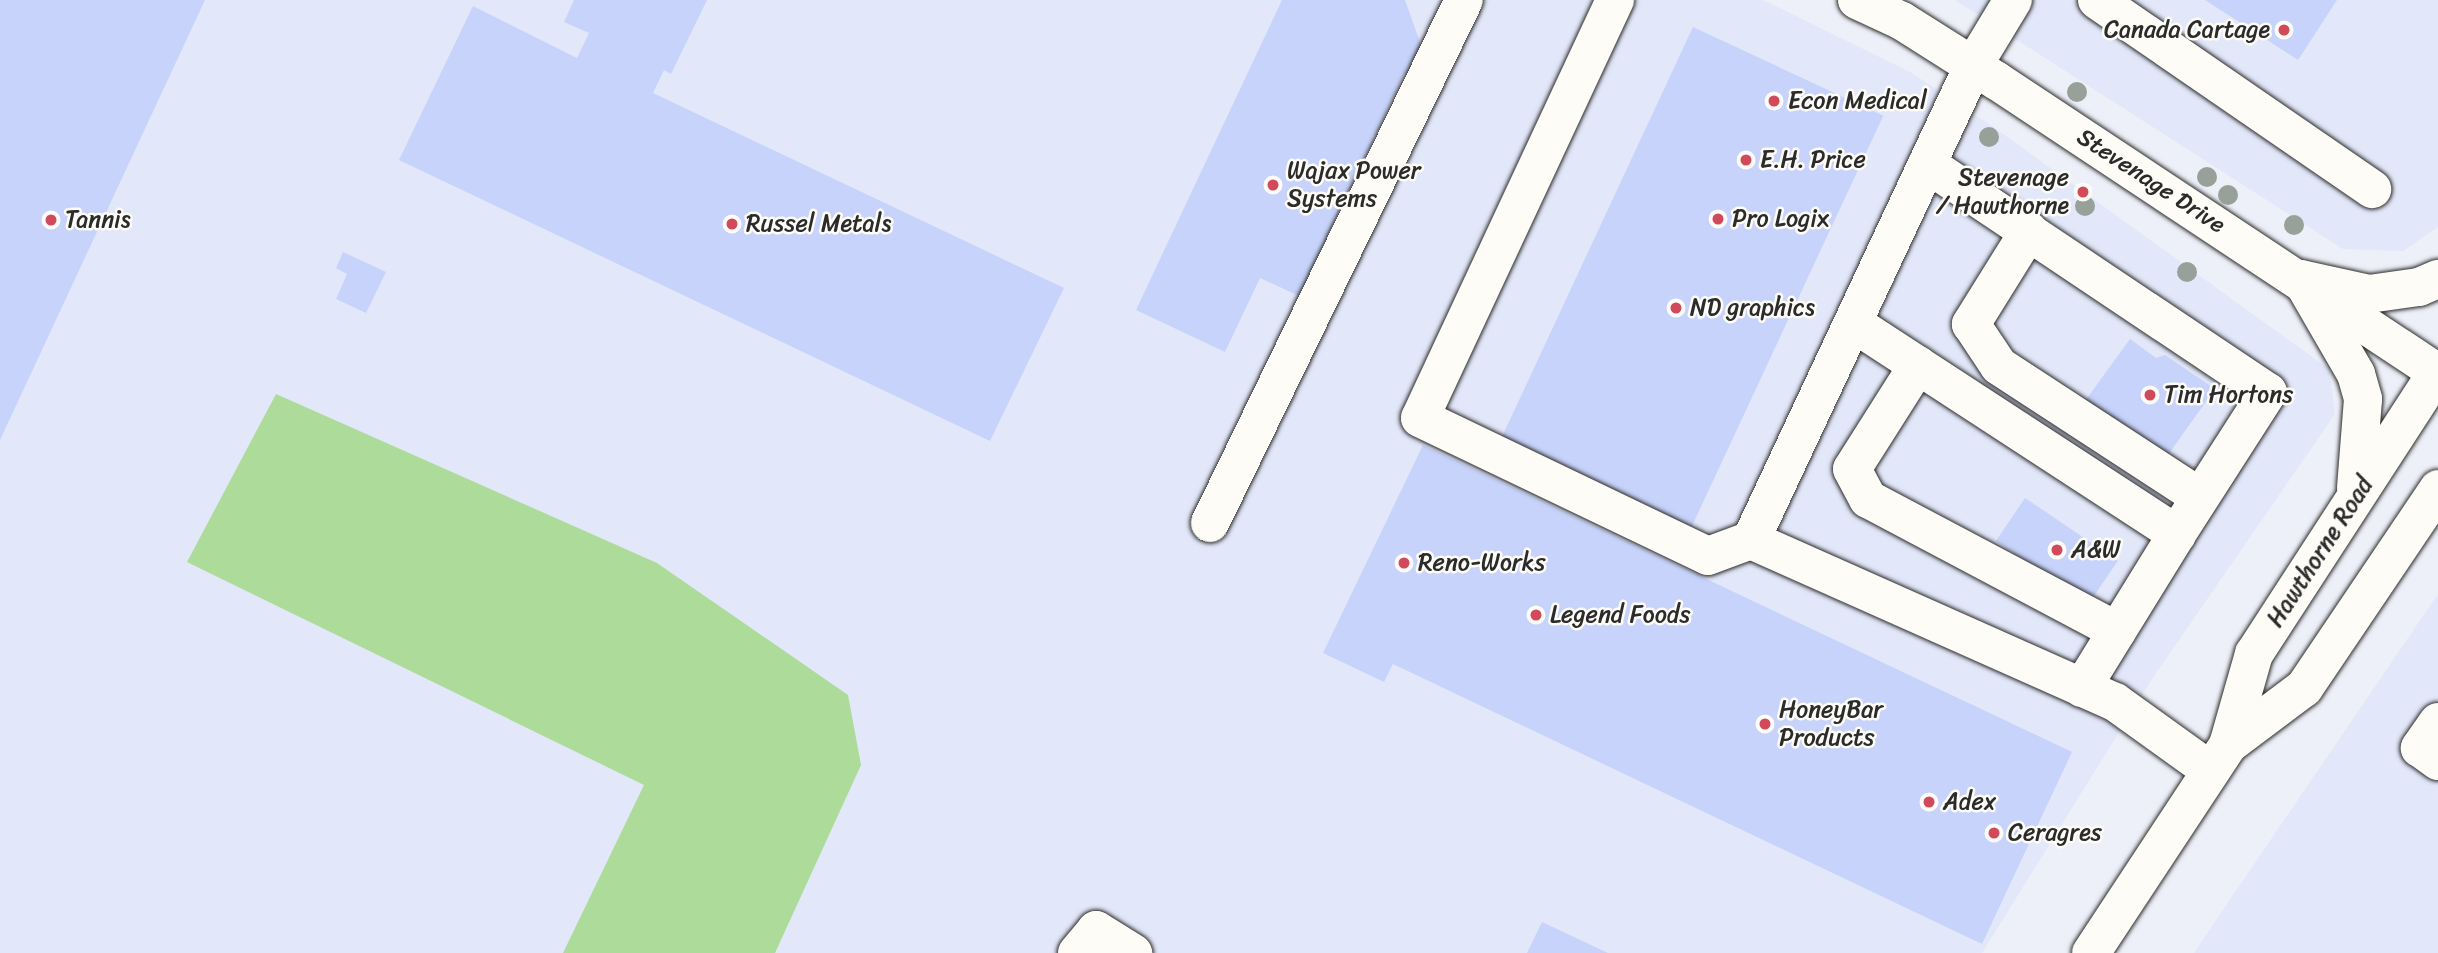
<!DOCTYPE html>
<html>
<head>
<meta charset="utf-8">
<style>
  body { margin:0 }
  #map { position:relative; width:2438px; height:953px; overflow:hidden; background:#edf0f8; font-family:Sriracha,sans-serif }
  div>[style] { position:absolute }
  .built>* { inset:0; background:#e2e7f9 }
  .green>* { inset:0; background:#addb99 }
  .building>* { inset:0; background:#c7d3fa; transform-origin:0 0 }
  .roads { filter:drop-shadow(0 0 2px #2b2b2b) drop-shadow(0 0 2px #2b2b2b) }
  .minor>* { height:38px; margin:-19px; padding:0 19px; transform-origin:19px; border-radius:19px; background:#fdfcf7 }
  .major>* { height:38px; margin:-19px; padding:0 19px; transform-origin:19px; border-radius:19px; background:#fdfcf7 }
  .trees>* { width:20px; height:20px; margin:-10px; border-radius:50%; background:#98a199 }
  .dots>* { width:19px; height:19px; translate:-50% -50%; box-sizing:border-box; border:4px solid #fdfcf7; border-radius:50% }
  span { translate:-50% -50%; white-space:nowrap; text-align:center; line-height:1.15; -webkit-text-stroke:5px #fdfcf7; paint-order:stroke }
  .poi-label { font-size:24px; color:#2b2b2b }
  .right { translate:-100% -50%; text-align:right }
  .left { translate:0 -50%; text-align:left }
  .street-label { font-size:24px; color:#2b2b2b }
</style>
</head>
<body>
<div id="map">
  <div class="built">
    <i style="clip-path:polygon(0 0,1763px 0,1910px 72px,1992px 126px,2329px 369px,2335px 414px,2152px 679px,1982px 953px,0 953px)"></i>
    <i style="clip-path:polygon(1955px 0,2438px 0,2438px 227px,2403px 251px,2343px 249px)"></i>
    <i style="clip-path:polygon(2438px 594px,2438px 953px,2194px 953px,2229px 901px)"></i>
  </div>
  <div class="green">
    <i style="clip-path:polygon(276px 394px,657px 563px,848px 695px,861px 765px,775px 953px,563px 953px,644px 785px,187px 562px)"></i>
  </div>
  <div class="building">
    <i style="clip-path:polygon(0 0,205px 0,0 440px)"></i>
    <i style="clip-path:polygon(574px 0,707px 0,671px 74px,664px 70px,653px 93px,1064px 288px,990px 441px,399px 160px,473px 6px,577px 58px,589px 33px,564px 22px)"></i>
    <i style="clip-path:polygon(1282px 0,1405px 0,1422px 48px,1409px 76px,1404px 74px,1299px 296px,1260px 278px,1225px 352px,1136px 310px)"></i>
    <i style="clip-path:polygon(2205px 0,2337px 0,2298px 60px)"></i>
    <i style="left:1693px;top:27px;width:210px;height:457px;rotate:25deg"></i>
    <i style="clip-path:polygon(343px 252px,386px 272px,366px 313px,336px 299px,347px 274px,336px 268px)"></i>
    <i style="clip-path:polygon(2130px 339px,2156px 358px,2165px 355px,2215px 389px,2165px 459px,2085px 401px)"></i>
    <i style="clip-path:polygon(1423px 445px,2072px 752px,1982px 944px,1393px 664px,1384px 682px,1323px 653px)"></i>
    <i style="left:2025px;top:498px;width:112px;height:52px;rotate:34deg"></i>
    <i style="clip-path:polygon(1542px 922px,1608px 953px,1527px 953px)"></i>
  </div>
  <div class="roads">
    <div class="minor">
      <i style="left:1615px;top:0;width:461px;rotate:115deg"></i>
      <i style="left:1420px;top:418px;width:319px;rotate:25.6deg"></i>
      <i style="left:1708px;top:556px;width:46px;rotate:-20.4deg"></i>
      <i style="left:1751px;top:540px;width:398px;rotate:24deg"></i>
      <i style="left:2115px;top:702px;width:118px;rotate:35.7deg"></i>
      <i style="left:1857px;top:0;width:50px;rotate:25deg"></i>
      <i style="left:1902px;top:21px;width:112px;rotate:32.3deg"></i>
      <i style="left:1997px;top:81px;width:529px;rotate:33.51deg"></i>
      <i style="left:2097px;top:0;width:334px;rotate:34.5deg"></i>
      <i style="left:1927px;top:164px;width:410px;rotate:33.8deg"></i>
      <i style="left:2268px;top:392px;width:169px;rotate:122.7deg"></i>
      <i style="left:2029px;top:231px;width:110px;rotate:121.9deg"></i>
      <i style="left:1971px;top:324px;width:50px;rotate:56.3deg"></i>
      <i style="left:1999px;top:366px;width:240px;rotate:33.1deg"></i>
      <i style="left:1853px;top:323px;width:387px;rotate:33.1deg"></i>
      <i style="left:2177px;top:534px;width:181px;rotate:121.7deg"></i>
      <i style="left:1918px;top:365px;width:123px;rotate:122.4deg"></i>
      <i style="left:1852px;top:469px;width:34px;rotate:62deg"></i>
      <i style="left:1868px;top:499px;width:282px;rotate:27.9deg"></i>
      <i style="left:1210px;top:523px;width:581px;rotate:-64.1deg"></i>
      <i style="left:1751px;top:540px;width:523px;rotate:-64.9deg"></i>
      <i style="left:1973px;top:66px;width:77px;rotate:-58.8deg"></i>
      <i style="left:2438px;top:722px;width:32px;rotate:125deg"></i>
      <i style="left:2420px;top:748px;width:22px;rotate:36deg"></i>
      <i style="left:1077px;top:953px;width:30px;rotate:-50deg"></i>
      <i style="left:1096px;top:930px;width:44px;rotate:31.9deg"></i>
    </div>
    <div class="major">
      <i style="left:2301px;top:279px;width:110px;rotate:59.9deg"></i>
      <i style="left:2356px;top:374px;width:26px;rotate:74deg"></i>
      <i style="left:2363px;top:399px;width:89px;rotate:94.5deg"></i>
      <i style="left:2301px;top:279px;width:70px;rotate:12.4deg"></i>
      <i style="left:2369px;top:294px;width:50px;rotate:-8deg"></i>
      <i style="left:2419px;top:287px;width:21px;rotate:-23deg"></i>
      <i style="left:2228px;top:745px;width:95px;rotate:-36.9deg"></i>
      <i style="left:2304px;top:688px;width:240px;rotate:-56deg"></i>
      <i style="left:2091px;top:953px;width:249px;rotate:-56.6deg"></i>
      <i style="left:2228px;top:745px;width:95px;rotate:-74.1deg"></i>
      <i style="left:2254px;top:654px;width:338px;rotate:-57deg"></i>
    </div>
  </div>
  <div class="trees">
    <i style="left:2077px;top:92px"></i>
    <i style="left:1989px;top:137px"></i>
    <i style="left:2207px;top:177px"></i>
    <i style="left:2228px;top:195px"></i>
    <i style="left:2085px;top:206px"></i>
    <i style="left:2294px;top:225px"></i>
    <i style="left:2187px;top:272px"></i>
  </div>
  <div class="dots">
    <i style="left:2284px;top:30px;background:#d1495b"></i>
    <i style="left:1774px;top:101px;background:#d1495b"></i>
    <i style="left:1746px;top:160px;background:#d1495b"></i>
    <i style="left:1273px;top:185px;background:#d1495b"></i>
    <i style="left:2083px;top:192px;background:#d1495b"></i>
    <i style="left:1718px;top:219px;background:#d1495b"></i>
    <i style="left:51px;top:220px;background:#d1495b"></i>
    <i style="left:732px;top:224px;background:#d1495b"></i>
    <i style="left:1676px;top:308px;background:#d1495b"></i>
    <i style="left:2150px;top:395px;background:#d1495b"></i>
    <i style="left:2057px;top:550px;background:#d1495b"></i>
    <i style="left:1404px;top:563px;background:#d1495b"></i>
    <i style="left:1536px;top:615px;background:#d1495b"></i>
    <i style="left:1765px;top:724px;background:#d1495b"></i>
    <i style="left:1929px;top:802px;background:#d1495b"></i>
    <i style="left:1994px;top:833px;background:#d1495b"></i>
  </div>
  <div class="poi-label">
    <span class="right" style="left:2270px;top:30px">Canada Cartage</span>
    <span class="left" style="left:1788px;top:101px">Econ Medical</span>
    <span class="left" style="left:1760px;top:160px">E.H. Price</span>
    <span class="left" style="left:1287px;top:185px">Wajax Power<br>Systems</span>
    <span class="right" style="left:2069px;top:192px">Stevenage<br>/ Hawthorne</span>
    <span class="left" style="left:1732px;top:219px">Pro Logix</span>
    <span class="left" style="left:65px;top:220px">Tannis</span>
    <span class="left" style="left:746px;top:224px">Russel Metals</span>
    <span class="left" style="left:1690px;top:308px">ND graphics</span>
    <span class="left" style="left:2164px;top:395px">Tim Hortons</span>
    <span class="left" style="left:2071px;top:550px">A&amp;W</span>
    <span class="left" style="left:1418px;top:563px">Reno-Works</span>
    <span class="left" style="left:1550px;top:615px">Legend Foods</span>
    <span class="left" style="left:1779px;top:724px">HoneyBar<br>Products</span>
    <span class="left" style="left:1943px;top:802px">Adex</span>
    <span class="left" style="left:2008px;top:833px">Ceragres</span>
  </div>
  <div class="street-label">
    <span style="left:2151px;top:181px;rotate:33deg">Stevenage Drive</span>
    <span style="left:2320px;top:552px;rotate:-57deg">Hawthorne Road</span>
  </div>
</div>
</body>
</html>
